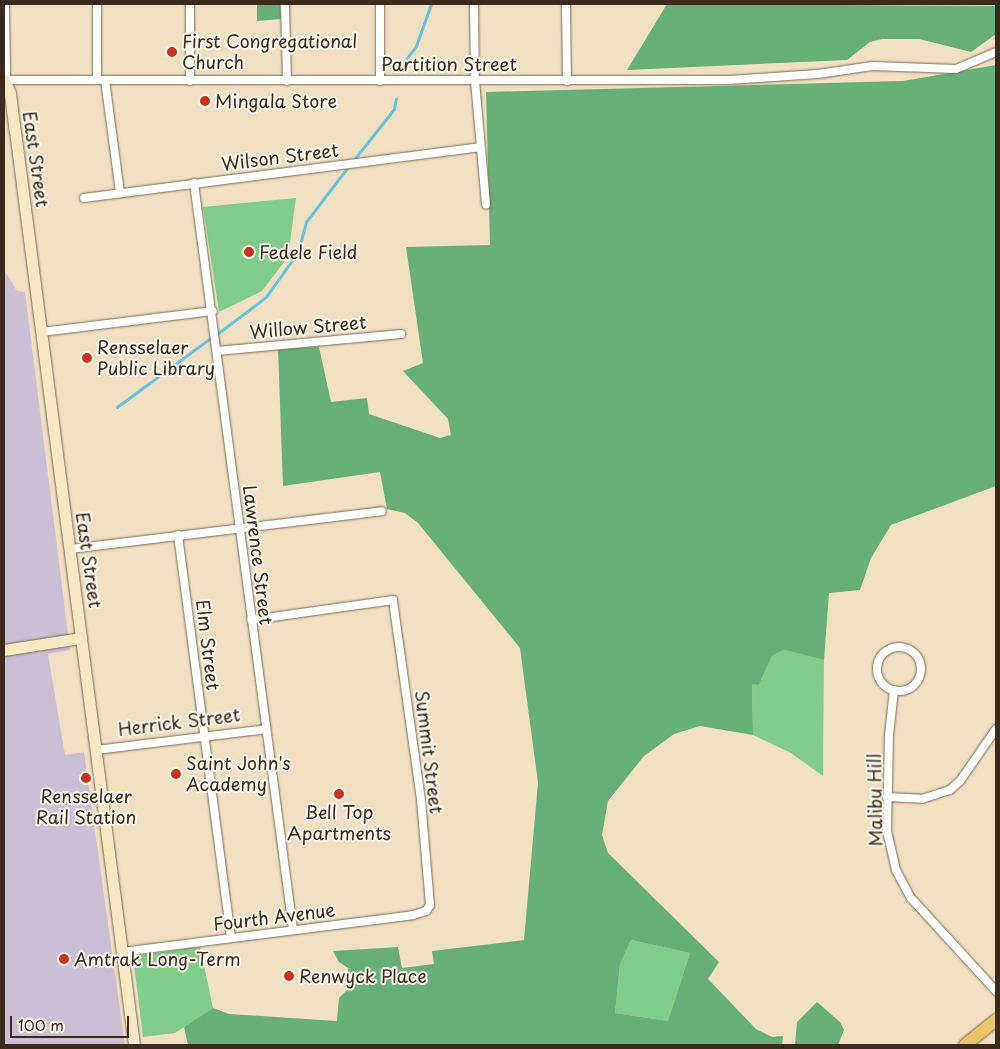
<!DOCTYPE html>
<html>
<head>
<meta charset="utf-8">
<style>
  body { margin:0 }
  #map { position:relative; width:1000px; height:1049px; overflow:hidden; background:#f0e0c1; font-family:"Playpen Sans",sans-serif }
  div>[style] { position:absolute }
  .industrial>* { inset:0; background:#cbbfd5 }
  .green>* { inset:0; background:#7fcc8b }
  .forest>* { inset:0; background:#67b077 }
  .stream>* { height:2.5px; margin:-1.25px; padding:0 1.25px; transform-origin:1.25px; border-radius:1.25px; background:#63c5e2 }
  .roads { filter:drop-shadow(0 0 1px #7a6a57) drop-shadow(0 0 1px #7a6a57) }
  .street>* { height:8px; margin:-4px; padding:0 4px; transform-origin:4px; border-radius:4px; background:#fff }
  .street>.ring { margin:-4px; padding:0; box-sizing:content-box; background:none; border:8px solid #fff; border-radius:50% }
  .secondary>* { height:11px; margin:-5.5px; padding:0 5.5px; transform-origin:5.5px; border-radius:5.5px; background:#f7e8c3 }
  .primary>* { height:12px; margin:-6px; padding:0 6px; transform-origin:6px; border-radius:6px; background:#ebc669 }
  .dots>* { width:14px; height:14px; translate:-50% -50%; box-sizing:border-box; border:2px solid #fbf7ec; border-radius:50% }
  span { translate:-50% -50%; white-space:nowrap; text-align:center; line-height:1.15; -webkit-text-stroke:4px #fbf7ec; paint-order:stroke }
  .poi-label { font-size:18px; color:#3b2a1e }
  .left { translate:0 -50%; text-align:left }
  .street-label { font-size:18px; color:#3b2a1e }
  .frame { position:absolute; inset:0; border:5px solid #3b2a1e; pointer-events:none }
  .scale { position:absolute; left:10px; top:1016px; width:119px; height:22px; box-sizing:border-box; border:2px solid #3b2a1e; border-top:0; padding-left:6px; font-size:15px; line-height:18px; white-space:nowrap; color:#3b2a1e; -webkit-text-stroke:4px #fbf7ec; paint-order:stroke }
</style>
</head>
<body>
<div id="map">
  <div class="industrial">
    <i style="clip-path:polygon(4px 270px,17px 291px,25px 292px,70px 650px,48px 654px,65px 755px,84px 752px,125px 1045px,4px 1045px)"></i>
  </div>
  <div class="green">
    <i style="clip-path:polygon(296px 198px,288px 257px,262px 291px,219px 312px,203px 207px)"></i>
    <i style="clip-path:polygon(784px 650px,824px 660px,823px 776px,791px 753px,753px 735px,752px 683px,759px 685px,772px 656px)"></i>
    <i style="clip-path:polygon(631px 940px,690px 953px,668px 1021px,615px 1013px,620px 964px)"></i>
    <i style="clip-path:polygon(200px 947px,213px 1008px,175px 1033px,143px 1037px,133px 956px)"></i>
  </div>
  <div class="forest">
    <i style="clip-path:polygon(257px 4px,280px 4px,281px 19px,257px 21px)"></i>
    <i style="clip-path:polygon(667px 4px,996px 6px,996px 34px,971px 52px,919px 39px,882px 39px,870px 42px,847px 60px,627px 70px)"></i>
    <i style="clip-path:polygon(evenodd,996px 65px,996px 486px,891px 525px,871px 558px,860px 590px,829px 593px,824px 660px,784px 650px,772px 656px,759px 685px,752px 684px,753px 735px,700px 726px,674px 734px,644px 756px,608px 801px,602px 835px,608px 853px,719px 962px,708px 979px,756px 1029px,772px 1037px,783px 1036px,782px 1045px,188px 1045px,184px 1027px,213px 1008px,229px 1014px,337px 1021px,339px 998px,349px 988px,348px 968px,339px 962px,333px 951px,398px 947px,402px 968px,434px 964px,432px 951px,524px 940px,538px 783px,520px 648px,418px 523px,405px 513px,387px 509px,380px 472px,283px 486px,278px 349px,319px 347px,331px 402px,367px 398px,369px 414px,440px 438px,451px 435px,448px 419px,403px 371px,423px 363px,406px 247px,490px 245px,486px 92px,903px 81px,996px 65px,631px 940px,690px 953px,668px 1021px,615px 1013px,620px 964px,631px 940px)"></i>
    <i style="clip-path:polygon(817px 1002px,840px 1022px,844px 1030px,838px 1045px,795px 1045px,797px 1022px)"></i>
  </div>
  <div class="stream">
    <i style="left:404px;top:62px;width:20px;rotate:-53deg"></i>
    <i style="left:416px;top:46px;width:45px;rotate:-70.3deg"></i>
    <i style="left:353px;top:161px;width:66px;rotate:-51.7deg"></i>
    <i style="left:394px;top:109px;width:10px;rotate:-79deg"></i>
    <i style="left:217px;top:334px;width:61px;rotate:-37.1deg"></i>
    <i style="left:266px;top:297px;width:55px;rotate:-54.6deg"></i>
    <i style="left:298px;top:252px;width:31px;rotate:-75deg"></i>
    <i style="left:306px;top:222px;width:69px;rotate:-52.6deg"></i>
    <i style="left:117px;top:407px;width:118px;rotate:-36.4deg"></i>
  </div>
  <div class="roads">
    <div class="street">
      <i style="left:5px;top:4px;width:76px;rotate:89.2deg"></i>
      <i style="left:6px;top:80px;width:723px"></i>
      <i style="left:729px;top:80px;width:89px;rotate:-3.9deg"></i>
      <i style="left:818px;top:74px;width:55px;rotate:-8.4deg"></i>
      <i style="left:872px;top:66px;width:84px;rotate:2deg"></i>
      <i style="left:956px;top:69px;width:43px;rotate:-23deg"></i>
      <i style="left:190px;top:4px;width:77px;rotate:90deg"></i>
      <i style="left:285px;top:4px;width:77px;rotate:88.5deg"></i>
      <i style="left:474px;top:4px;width:77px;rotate:89.3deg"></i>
      <i style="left:475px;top:81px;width:124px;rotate:84.9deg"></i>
      <i style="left:566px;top:4px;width:77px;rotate:89.3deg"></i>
      <i style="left:97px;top:80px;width:76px;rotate:-90deg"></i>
      <i style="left:105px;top:80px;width:114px;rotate:82.4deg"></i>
      <i style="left:380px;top:81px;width:77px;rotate:-90deg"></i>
      <i style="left:194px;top:183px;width:753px;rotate:82.44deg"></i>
      <i style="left:84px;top:198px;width:399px;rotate:-7.3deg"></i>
      <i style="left:42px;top:332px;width:172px;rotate:-7deg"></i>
      <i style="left:217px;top:351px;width:185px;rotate:-5.3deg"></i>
      <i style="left:178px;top:535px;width:405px;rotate:82.5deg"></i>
      <i style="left:70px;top:549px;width:314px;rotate:-6.9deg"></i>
      <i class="ring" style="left:877px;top:647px;width:36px;height:36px"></i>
      <i style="left:894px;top:690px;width:45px;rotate:96.3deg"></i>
      <i style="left:889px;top:735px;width:96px;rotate:91.2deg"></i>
      <i style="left:887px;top:831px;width:40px;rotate:77deg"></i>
      <i style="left:896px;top:870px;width:32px;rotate:62deg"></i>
      <i style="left:911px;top:898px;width:126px;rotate:47.6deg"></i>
      <i style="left:96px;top:750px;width:171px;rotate:-7deg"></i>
      <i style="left:887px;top:797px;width:35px;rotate:3deg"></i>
      <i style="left:922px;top:799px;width:29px;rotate:-18deg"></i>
      <i style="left:950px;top:790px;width:13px;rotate:-42deg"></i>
      <i style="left:960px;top:781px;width:63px;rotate:-55.3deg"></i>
      <i style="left:122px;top:952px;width:293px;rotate:-7.2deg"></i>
      <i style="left:413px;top:915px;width:14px;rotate:-17deg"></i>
      <i style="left:426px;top:911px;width:7px;rotate:-56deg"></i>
      <i style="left:430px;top:905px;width:105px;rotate:-94.9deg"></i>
      <i style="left:421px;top:800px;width:202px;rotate:-98deg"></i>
      <i style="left:393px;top:600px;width:143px;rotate:172deg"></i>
    </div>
    <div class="secondary">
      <i style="left:4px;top:80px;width:14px;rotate:65deg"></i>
      <i style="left:10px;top:93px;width:38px;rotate:83deg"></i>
      <i style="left:15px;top:131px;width:922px;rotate:82.58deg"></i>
      <i style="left:4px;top:650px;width:78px;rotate:-8.9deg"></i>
    </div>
    <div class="primary">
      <i style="left:965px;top:1045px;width:40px;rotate:-39deg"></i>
    </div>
  </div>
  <div class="dots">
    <i style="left:172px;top:52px;background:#c8321e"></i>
    <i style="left:205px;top:101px;background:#c8321e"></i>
    <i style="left:249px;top:252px;background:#c8321e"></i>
    <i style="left:87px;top:358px;background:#c8321e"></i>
    <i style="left:176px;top:774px;background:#c8321e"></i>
    <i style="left:86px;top:778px;background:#c8321e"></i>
    <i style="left:339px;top:794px;background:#c8321e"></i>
    <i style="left:64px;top:959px;background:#c8321e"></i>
    <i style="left:289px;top:976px;background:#c8321e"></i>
  </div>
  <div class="poi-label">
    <span class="left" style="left:182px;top:52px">First Congregational<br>Church</span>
    <span class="left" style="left:215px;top:101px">Mingala Store</span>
    <span class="left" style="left:259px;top:252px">Fedele Field</span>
    <span class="left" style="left:97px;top:358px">Rensselaer<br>Public Library</span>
    <span class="left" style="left:186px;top:774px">Saint John's<br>Academy</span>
    <span style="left:86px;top:807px">Rensselaer<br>Rail Station</span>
    <span style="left:339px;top:823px">Bell Top<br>Apartments</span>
    <span class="left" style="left:74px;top:959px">Amtrak Long-Term</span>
    <span class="left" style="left:299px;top:976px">Renwyck Place</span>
  </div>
  <div class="street-label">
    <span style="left:449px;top:64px">Partition Street</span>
    <span style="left:280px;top:157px;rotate:-7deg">Wilson Street</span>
    <span style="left:36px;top:159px;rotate:82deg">East Street</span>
    <span style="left:308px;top:327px;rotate:-5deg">Willow Street</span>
    <span style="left:258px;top:555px;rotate:83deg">Lawrence Street</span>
    <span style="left:89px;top:560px;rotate:82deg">East Street</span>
    <span style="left:208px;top:645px;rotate:83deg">Elm Street</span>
    <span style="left:179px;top:722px;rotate:-7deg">Herrick Street</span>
    <span style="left:429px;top:752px;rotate:83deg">Summit Street</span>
    <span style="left:875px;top:800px;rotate:-91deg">Malibu Hill</span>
    <span style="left:274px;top:917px;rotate:-7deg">Fourth Avenue</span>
  </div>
  <div class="frame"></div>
  <div class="scale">100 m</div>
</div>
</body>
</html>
